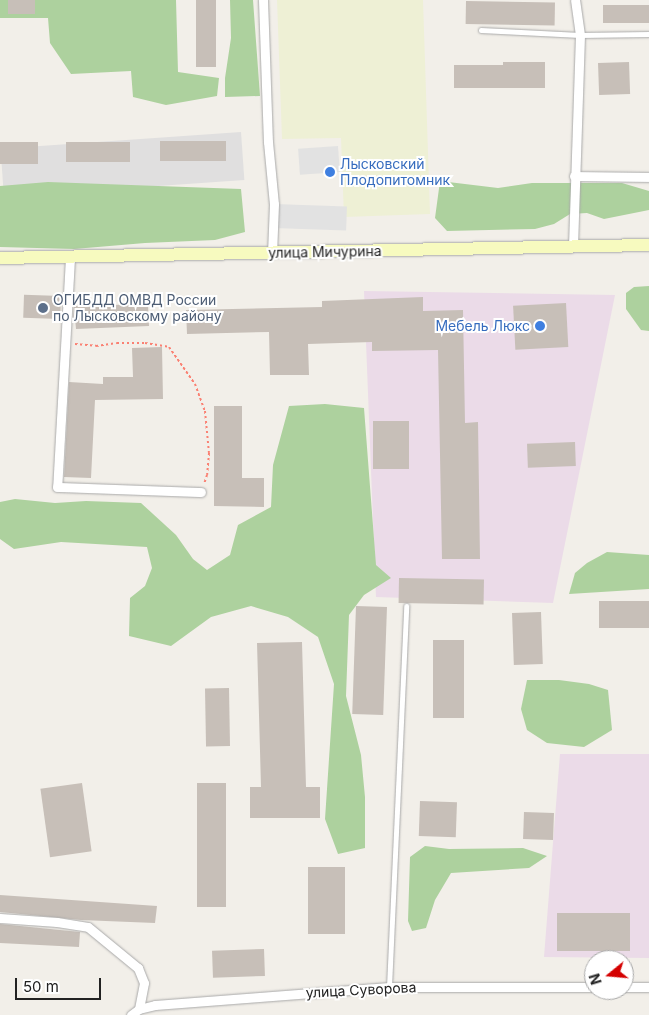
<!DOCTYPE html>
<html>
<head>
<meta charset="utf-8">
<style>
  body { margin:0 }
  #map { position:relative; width:649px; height:1015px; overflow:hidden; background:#f2efe9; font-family:Inter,sans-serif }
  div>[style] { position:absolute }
  .residential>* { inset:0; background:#e0dfdf; transform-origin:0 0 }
  .industrial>* { inset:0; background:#ebdbe8 }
  .farmland>* { inset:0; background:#eef0d5 }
  .forest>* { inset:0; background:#add19e }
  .parking>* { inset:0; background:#e2e2e2; transform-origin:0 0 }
  .building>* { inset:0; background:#c7bfb8; transform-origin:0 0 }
  .path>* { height:2px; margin-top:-1px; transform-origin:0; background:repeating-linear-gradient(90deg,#fa8072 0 2.5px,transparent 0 5px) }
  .roads { filter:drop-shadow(0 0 1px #a9a9a9) drop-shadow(0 0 1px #a9a9a9) }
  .service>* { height:4.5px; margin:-2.25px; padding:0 2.25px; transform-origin:2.25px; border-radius:2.25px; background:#fff }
  .minor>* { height:9px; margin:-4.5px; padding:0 4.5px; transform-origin:4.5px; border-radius:4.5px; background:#fff }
  .secondary>* { height:12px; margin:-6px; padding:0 6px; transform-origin:6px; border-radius:6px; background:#f7fabf }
  .dots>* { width:14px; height:14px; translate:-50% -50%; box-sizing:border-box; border:2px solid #fff; border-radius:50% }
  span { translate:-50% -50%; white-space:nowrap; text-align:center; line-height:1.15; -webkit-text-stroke:4px #fff; paint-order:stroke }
  .shop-label { font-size:14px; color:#366cbe }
  .left { translate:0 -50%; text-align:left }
  .right { translate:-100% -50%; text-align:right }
  .street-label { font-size:14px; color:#222 }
  .service-label { font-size:14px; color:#4e5e75 }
  .north { position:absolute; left:584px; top:950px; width:50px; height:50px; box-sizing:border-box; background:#fff; border:1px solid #a7a7a7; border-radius:50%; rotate:253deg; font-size:14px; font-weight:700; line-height:20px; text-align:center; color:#222 }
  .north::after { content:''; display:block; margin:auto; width:18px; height:22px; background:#d40000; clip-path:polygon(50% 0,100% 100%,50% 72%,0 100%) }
  .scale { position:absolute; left:15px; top:978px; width:86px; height:22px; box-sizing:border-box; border:2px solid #222; border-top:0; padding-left:6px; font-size:15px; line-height:18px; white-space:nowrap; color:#222; -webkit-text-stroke:4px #fff; paint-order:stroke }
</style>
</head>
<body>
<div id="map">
  <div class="residential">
    <i style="left:241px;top:132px;width:48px;height:241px;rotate:86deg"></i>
  </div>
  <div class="industrial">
    <i style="clip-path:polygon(364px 291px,615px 295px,553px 603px,376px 597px)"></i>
    <i style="clip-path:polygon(560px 754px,649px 754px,649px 958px,544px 957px)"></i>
  </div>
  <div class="farmland">
    <i style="clip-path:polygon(277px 0,423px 0,430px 214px,344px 217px,341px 138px,282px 139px)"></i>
  </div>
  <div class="forest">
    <i style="clip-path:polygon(0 0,176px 0,178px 72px,219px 78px,217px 96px,166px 105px,133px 97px,131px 71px,71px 74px,50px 43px,48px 18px,0 18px)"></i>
    <i style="clip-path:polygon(230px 0,253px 0,260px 96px,225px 97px,225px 78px,231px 38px)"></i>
    <i style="clip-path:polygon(440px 181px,498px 188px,532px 183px,622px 183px,649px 191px,649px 210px,604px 219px,587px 213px,570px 214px,554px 224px,535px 229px,447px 231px,435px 218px)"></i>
    <i style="clip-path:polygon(48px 182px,241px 189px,245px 232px,215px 240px,145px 243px,74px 249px,0 247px,0 186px)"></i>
    <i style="clip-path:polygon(649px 286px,649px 331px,641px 330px,626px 309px,626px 293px,634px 287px)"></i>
    <i style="clip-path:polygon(325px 404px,364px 408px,376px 565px,391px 578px,364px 595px,349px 615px,346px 696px,361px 755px,365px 797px,365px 848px,338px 854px,325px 819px,334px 684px,318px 637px,288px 617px,251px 606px,211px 617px,171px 646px,129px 636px,130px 598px,145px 586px,152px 568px,147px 547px,61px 542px,14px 549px,0 539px,0 502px,15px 499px,55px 503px,86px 501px,141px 503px,176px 535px,193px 559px,207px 570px,230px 555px,238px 525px,271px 507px,273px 465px,289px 406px)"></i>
    <i style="clip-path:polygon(607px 552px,649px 555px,649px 589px,569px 594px,575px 573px,587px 563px)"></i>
    <i style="clip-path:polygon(527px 680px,559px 680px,589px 684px,608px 690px,612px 730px,584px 747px,547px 743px,527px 730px,521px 709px)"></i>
    <i style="clip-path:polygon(425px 846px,449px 849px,523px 848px,547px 856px,529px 868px,451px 873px,435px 900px,426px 928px,412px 931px,408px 921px,410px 857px)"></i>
  </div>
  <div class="parking">
    <i style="left:338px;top:146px;width:26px;height:40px;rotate:86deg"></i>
    <i style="left:274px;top:204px;width:73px;height:24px;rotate:2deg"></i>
  </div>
  <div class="building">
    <i style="left:8px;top:0;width:27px;height:14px"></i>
    <i style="left:196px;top:0;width:20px;height:67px"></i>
    <i style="left:466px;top:1px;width:89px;height:23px;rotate:1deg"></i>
    <i style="left:649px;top:5px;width:18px;height:46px;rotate:90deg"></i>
    <i style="clip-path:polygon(503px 62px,545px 62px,545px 88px,454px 88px,454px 65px,503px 65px)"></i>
    <i style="left:629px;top:62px;width:32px;height:31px;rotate:88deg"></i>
    <i style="left:226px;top:141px;width:20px;height:66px;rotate:90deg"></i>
    <i style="left:0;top:142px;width:38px;height:22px"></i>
    <i style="left:130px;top:142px;width:20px;height:64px;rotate:90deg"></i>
    <i style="left:61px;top:296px;width:23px;height:37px;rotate:92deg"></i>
    <i style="clip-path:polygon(423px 297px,423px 311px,463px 310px,465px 423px,478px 422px,480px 559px,442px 559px,438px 350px,372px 351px,372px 342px,308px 344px,309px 375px,270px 375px,269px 332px,187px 334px,186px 310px,322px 307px,322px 301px)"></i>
    <i style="left:566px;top:303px;width:44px;height:53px;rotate:87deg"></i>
    <i style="clip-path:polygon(148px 304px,149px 326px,76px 329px,75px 318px,73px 319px,74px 306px)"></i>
    <i style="clip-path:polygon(162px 347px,163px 399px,95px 400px,91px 478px,64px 477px,69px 382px,103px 384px,103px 377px,133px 377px,132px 348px)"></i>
    <i style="clip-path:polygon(214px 406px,242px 406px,242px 478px,264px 478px,264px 507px,214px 506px)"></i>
    <i style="left:373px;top:421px;width:36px;height:48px"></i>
    <i style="left:575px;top:442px;width:24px;height:48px;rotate:88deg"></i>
    <i style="left:399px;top:578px;width:85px;height:25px;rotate:1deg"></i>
    <i style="left:649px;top:601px;width:27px;height:50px;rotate:90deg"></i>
    <i style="left:356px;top:606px;width:31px;height:108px;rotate:2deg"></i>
    <i style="left:541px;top:612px;width:52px;height:29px;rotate:88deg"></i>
    <i style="left:433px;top:640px;width:31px;height:78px"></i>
    <i style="clip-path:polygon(302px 642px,306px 787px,320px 787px,320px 818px,250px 818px,250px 787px,261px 787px,257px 643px)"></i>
    <i style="left:229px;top:688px;width:58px;height:24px;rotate:89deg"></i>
    <i style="left:82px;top:783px;width:69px;height:42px;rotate:82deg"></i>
    <i style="left:197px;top:783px;width:29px;height:124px"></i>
    <i style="left:420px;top:801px;width:37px;height:35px;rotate:2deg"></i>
    <i style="left:524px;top:812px;width:30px;height:27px;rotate:2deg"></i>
    <i style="left:308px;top:867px;width:37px;height:67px"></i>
    <i style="clip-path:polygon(0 895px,157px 906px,155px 923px,81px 920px,0 912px)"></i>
    <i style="left:630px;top:913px;width:38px;height:73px;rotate:90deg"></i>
    <i style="clip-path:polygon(0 924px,80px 932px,79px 947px,0 943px)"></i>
    <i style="left:264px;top:949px;width:27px;height:52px;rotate:88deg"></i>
  </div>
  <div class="path">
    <i style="left:75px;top:344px;width:21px;rotate:5deg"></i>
    <i style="left:96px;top:346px;width:21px;rotate:-8deg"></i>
    <i style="left:117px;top:343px;width:28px"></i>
    <i style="left:145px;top:343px;width:24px;rotate:9deg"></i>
    <i style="left:169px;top:347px;width:45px;rotate:54.9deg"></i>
    <i style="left:195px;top:384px;width:29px;rotate:70deg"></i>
    <i style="left:205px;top:411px;width:42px;rotate:84.6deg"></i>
    <i style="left:209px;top:453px;width:22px;rotate:95deg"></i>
    <i style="left:207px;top:475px;width:9px;rotate:108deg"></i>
  </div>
  <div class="roads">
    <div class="service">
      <i style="left:481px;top:30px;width:99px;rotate:2.9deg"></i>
      <i style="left:580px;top:35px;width:69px;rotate:-0.8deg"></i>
      <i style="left:389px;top:987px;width:381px;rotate:-87.4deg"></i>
    </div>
    <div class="minor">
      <i style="left:263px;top:0;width:142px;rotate:88deg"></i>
      <i style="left:268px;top:142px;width:62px;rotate:84.5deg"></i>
      <i style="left:274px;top:204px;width:49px;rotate:92.3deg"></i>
      <i style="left:574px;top:176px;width:75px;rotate:0.8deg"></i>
      <i style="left:573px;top:246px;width:211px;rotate:-88.1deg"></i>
      <i style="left:580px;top:35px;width:35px;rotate:-98deg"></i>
      <i style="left:70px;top:258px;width:229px;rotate:93.2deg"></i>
      <i style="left:57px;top:487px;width:144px;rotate:2deg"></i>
      <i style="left:0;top:918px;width:57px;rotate:4deg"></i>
      <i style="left:57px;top:922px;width:31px;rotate:9deg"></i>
      <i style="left:88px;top:927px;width:65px;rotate:39.4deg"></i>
      <i style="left:138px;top:968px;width:16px;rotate:68deg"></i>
      <i style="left:144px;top:983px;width:26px;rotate:101deg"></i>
      <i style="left:624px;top:987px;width:25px"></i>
      <i style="left:131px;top:1015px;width:10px;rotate:-37deg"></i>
      <i style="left:139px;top:1009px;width:16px;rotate:-14deg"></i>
      <i style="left:155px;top:1005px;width:235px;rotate:-4.4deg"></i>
      <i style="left:389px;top:987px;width:205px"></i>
    </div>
    <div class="secondary">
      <i style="left:0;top:258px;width:649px;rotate:-1.15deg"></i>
    </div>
  </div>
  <div class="dots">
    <i style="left:330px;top:172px;background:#3f7fe0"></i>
    <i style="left:43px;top:308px;background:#5c6f8a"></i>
    <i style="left:540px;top:326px;background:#3f7fe0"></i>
  </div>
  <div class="shop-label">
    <span class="left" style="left:340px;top:172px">Лысковский<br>Плодопитомник</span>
    <span class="right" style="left:530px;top:326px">Мебель Люкс</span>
  </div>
  <div class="street-label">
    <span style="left:325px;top:252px;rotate:-1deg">улица Мичурина</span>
    <span style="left:361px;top:990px;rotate:-3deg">улица Суворова</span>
  </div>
  <div class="service-label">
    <span class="left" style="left:53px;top:308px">ОГИБДД ОМВД России<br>по Лысковскому району</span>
  </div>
  <div class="north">N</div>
  <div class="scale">50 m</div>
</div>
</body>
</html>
